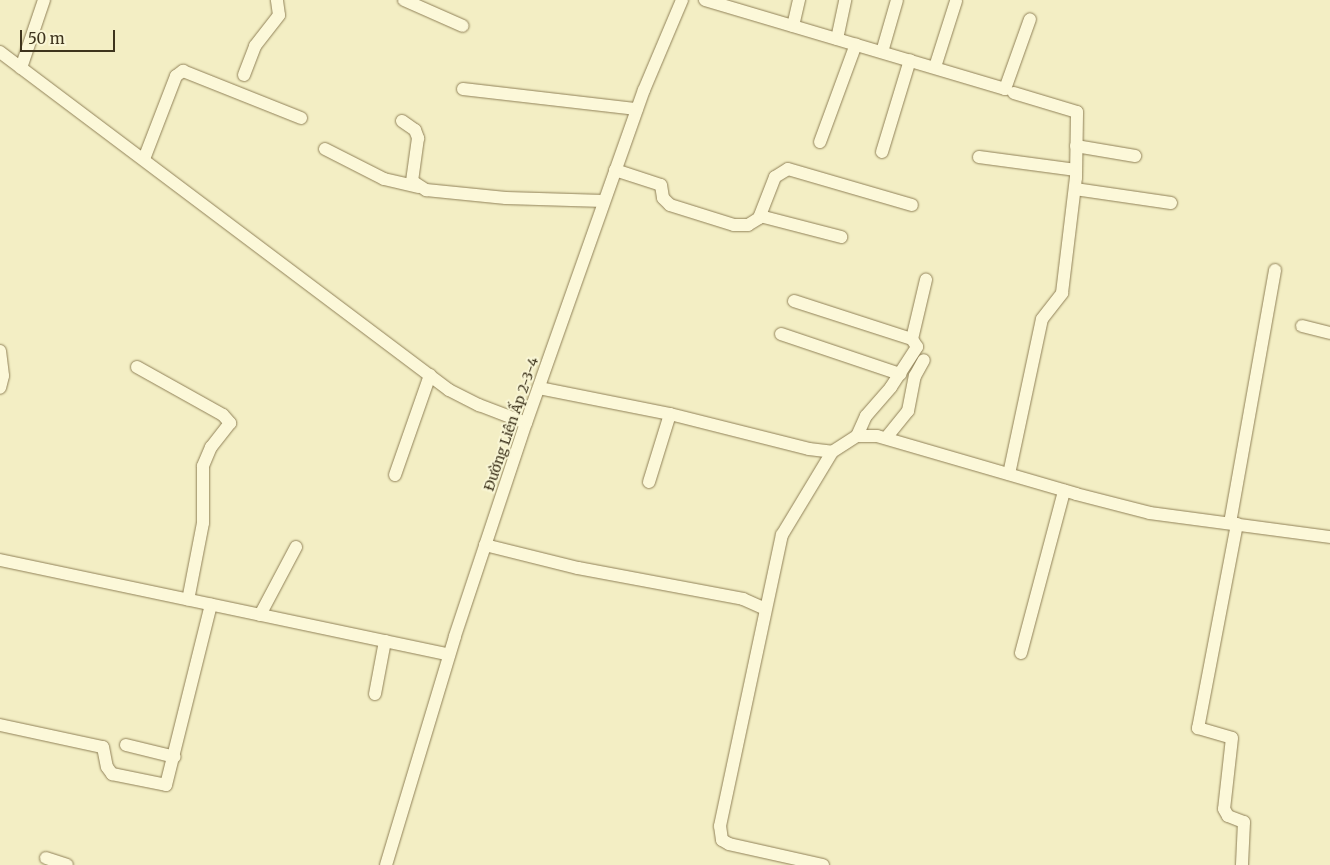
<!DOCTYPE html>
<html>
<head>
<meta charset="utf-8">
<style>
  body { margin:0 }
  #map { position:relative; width:1330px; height:865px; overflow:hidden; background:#f3eec4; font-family:Merriweather,serif }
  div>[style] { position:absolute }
  .roads { filter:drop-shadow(0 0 1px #908158) drop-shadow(0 0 1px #908158) }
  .minor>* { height:12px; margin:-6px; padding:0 6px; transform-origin:6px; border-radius:6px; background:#fcf8d9 }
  span { translate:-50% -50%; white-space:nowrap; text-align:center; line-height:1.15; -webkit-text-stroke:4px #f9f6d5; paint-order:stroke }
  .street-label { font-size:14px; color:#3e341d }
  .scale { position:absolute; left:20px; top:30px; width:95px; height:22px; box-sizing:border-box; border:2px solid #3e341d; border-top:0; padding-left:6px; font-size:15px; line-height:18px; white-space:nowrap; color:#3e341d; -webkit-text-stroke:4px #f9f6d5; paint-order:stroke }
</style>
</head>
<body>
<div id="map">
  <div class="roads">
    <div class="minor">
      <i style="left:404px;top:0;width:64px;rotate:23.8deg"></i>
      <i style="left:705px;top:0;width:313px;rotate:16.5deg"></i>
      <i style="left:1005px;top:89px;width:74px;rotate:-70.3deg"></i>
      <i style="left:793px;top:26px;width:27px;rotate:-77deg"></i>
      <i style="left:837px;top:39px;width:40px;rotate:-78deg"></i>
      <i style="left:0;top:52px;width:562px;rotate:36.97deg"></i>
      <i style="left:449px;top:390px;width:34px;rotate:27deg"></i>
      <i style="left:479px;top:405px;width:50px;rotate:21deg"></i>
      <i style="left:882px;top:52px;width:54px;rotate:-73.9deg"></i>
      <i style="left:935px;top:67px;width:69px;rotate:-72.3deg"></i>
      <i style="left:21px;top:68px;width:72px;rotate:-71.3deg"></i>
      <i style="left:244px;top:75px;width:31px;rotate:-69deg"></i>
      <i style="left:255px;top:46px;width:39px;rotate:-52deg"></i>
      <i style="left:279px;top:15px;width:15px;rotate:-98deg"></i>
      <i style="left:463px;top:89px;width:175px;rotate:6.6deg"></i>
      <i style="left:402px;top:121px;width:16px;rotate:35deg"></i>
      <i style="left:415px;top:130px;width:9px;rotate:69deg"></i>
      <i style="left:418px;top:138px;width:43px;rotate:97.9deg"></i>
      <i style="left:412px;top:181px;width:17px;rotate:33deg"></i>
      <i style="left:426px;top:190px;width:80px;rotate:5.7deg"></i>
      <i style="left:506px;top:198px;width:98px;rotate:1.8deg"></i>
      <i style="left:820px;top:142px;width:104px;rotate:-69.8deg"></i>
      <i style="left:1076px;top:146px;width:60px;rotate:9.6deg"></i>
      <i style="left:325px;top:149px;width:66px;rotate:27deg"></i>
      <i style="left:384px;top:179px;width:35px;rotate:13deg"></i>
      <i style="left:882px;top:152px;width:96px;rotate:-73.1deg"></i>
      <i style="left:979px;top:157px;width:98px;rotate:7.6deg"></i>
      <i style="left:144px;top:159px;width:89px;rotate:-68.9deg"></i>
      <i style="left:176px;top:76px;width:9px;rotate:-36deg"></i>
      <i style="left:183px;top:71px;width:127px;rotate:21.7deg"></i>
      <i style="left:615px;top:170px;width:48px;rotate:18.1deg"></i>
      <i style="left:661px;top:185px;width:13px;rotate:81deg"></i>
      <i style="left:663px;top:198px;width:10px;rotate:45deg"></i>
      <i style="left:670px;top:205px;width:67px;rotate:17.4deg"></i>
      <i style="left:734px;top:225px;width:14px"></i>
      <i style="left:748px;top:225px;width:13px;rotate:-32deg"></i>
      <i style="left:759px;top:218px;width:44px;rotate:-68.7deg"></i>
      <i style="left:775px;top:177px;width:15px;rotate:-32deg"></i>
      <i style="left:788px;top:169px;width:129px;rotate:16.2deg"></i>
      <i style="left:1075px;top:189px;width:97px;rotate:8.3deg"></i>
      <i style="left:760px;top:216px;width:84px;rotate:14.5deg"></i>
      <i style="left:794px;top:301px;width:124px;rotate:17.9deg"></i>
      <i style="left:1302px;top:326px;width:29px;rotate:14deg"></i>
      <i style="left:781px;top:334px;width:126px;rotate:18.6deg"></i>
      <i style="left:0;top:351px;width:25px;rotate:83deg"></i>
      <i style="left:3px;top:376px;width:12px;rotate:104deg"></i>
      <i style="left:137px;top:367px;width:98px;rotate:29.2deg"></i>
      <i style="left:223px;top:415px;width:11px;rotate:49deg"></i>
      <i style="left:230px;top:423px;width:31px;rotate:128deg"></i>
      <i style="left:211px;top:447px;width:21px;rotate:113deg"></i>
      <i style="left:203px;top:466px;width:57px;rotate:90deg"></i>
      <i style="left:203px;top:523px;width:78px;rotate:101deg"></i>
      <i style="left:539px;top:388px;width:134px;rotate:11.2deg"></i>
      <i style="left:670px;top:414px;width:143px;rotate:14.1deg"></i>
      <i style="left:809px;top:449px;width:23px;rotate:7deg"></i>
      <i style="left:832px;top:452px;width:30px;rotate:-33deg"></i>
      <i style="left:857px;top:436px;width:20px"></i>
      <i style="left:877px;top:436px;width:207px;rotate:16.2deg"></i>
      <i style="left:1076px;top:494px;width:76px;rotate:14.4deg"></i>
      <i style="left:1150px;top:513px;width:182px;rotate:7.6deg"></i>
      <i style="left:857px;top:436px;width:22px;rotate:-66deg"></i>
      <i style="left:866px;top:416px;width:38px;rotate:-49deg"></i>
      <i style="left:891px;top:387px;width:48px;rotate:-57deg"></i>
      <i style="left:917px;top:347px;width:9px;rotate:-122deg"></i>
      <i style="left:912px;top:339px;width:61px;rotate:-76.7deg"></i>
      <i style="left:886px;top:438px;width:35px;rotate:-51deg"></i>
      <i style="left:908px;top:411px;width:36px;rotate:-79deg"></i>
      <i style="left:915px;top:376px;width:18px;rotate:-61deg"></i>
      <i style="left:1009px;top:474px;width:158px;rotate:-78deg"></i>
      <i style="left:1042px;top:319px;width:33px;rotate:-52deg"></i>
      <i style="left:1062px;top:293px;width:116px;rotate:-83.1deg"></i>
      <i style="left:1076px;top:178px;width:66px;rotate:-89.1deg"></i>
      <i style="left:1077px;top:112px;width:66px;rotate:-163.2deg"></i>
      <i style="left:395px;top:475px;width:106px;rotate:-70.7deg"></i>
      <i style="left:649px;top:482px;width:71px;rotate:-72.8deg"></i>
      <i style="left:1230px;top:523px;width:257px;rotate:-79.9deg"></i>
      <i style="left:1237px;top:524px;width:208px;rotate:100.8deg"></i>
      <i style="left:1198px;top:728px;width:35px;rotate:16deg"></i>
      <i style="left:1232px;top:738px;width:71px;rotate:96.4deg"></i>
      <i style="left:1224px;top:809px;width:8px;rotate:60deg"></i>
      <i style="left:1228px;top:816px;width:17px;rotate:21deg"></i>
      <i style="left:1244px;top:822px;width:43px;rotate:92.7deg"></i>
      <i style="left:485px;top:545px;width:96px;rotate:13.9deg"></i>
      <i style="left:578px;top:568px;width:168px;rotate:10.6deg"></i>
      <i style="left:743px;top:599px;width:24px;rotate:24deg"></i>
      <i style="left:0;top:560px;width:459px;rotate:11.9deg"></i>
      <i style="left:260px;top:615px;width:77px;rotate:-62.1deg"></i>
      <i style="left:1021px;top:653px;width:168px;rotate:-75.1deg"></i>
      <i style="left:375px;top:694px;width:54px;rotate:-79.3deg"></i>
      <i style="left:0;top:725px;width:105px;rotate:12.1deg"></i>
      <i style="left:103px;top:747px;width:20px;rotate:79deg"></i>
      <i style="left:107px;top:767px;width:9px;rotate:54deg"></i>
      <i style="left:112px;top:774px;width:55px;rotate:11.5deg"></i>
      <i style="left:166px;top:785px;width:186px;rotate:-76deg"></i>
      <i style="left:126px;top:745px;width:50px;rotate:13.8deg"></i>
      <i style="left:46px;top:858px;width:22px;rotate:18deg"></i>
      <i style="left:386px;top:865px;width:239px;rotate:-73.2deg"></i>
      <i style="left:455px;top:636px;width:225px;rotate:-71.6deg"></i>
      <i style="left:526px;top:423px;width:353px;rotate:-70.5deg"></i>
      <i style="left:644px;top:90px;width:98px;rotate:-67.1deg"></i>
      <i style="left:823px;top:865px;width:96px;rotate:-167.4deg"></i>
      <i style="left:729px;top:844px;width:8px;rotate:-150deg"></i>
      <i style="left:722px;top:840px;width:14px;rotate:-98deg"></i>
      <i style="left:720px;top:826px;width:298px;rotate:-78deg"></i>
      <i style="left:782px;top:535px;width:97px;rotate:-58.9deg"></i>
    </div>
  </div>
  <div class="street-label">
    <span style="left:511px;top:424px;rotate:-71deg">Đường Liên Ấp 2-3-4</span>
  </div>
  <div class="scale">50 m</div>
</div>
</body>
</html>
